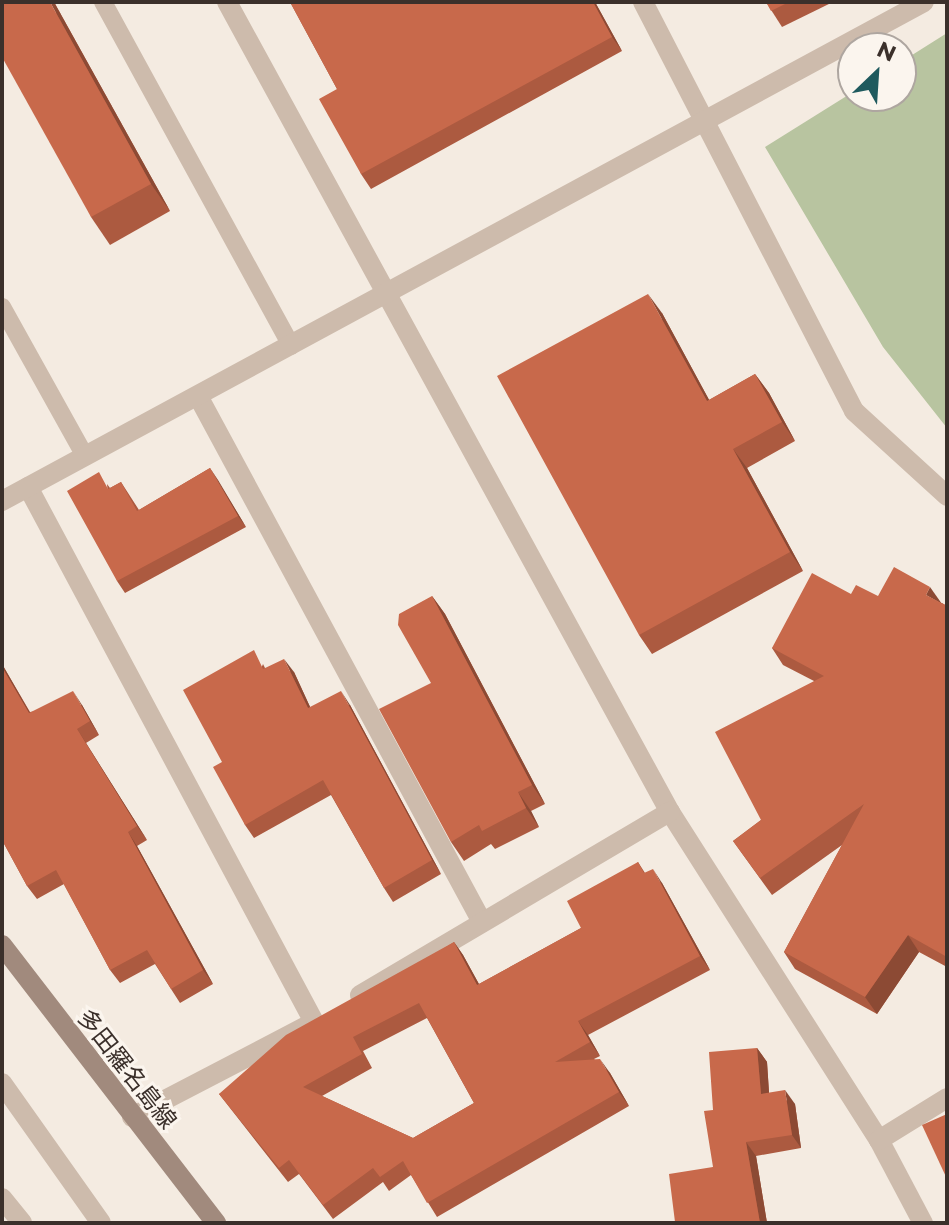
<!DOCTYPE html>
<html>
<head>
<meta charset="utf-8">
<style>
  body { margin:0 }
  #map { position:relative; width:949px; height:1225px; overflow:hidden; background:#f4ebe1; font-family:Montserrat,"Noto Sans JP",sans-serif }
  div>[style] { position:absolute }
  .green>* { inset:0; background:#b8c4a0 }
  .lane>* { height:18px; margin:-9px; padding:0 9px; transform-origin:9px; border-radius:9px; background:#cdbbac }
  .street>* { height:20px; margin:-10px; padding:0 10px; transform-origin:10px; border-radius:10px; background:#cdbbac }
  .secondary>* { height:20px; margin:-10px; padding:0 10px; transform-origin:10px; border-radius:10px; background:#a18a7d }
  .wall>* { inset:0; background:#ac5a40 }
  .shaded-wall>* { inset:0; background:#8c4a34 }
  .building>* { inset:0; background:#c8694b }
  span { translate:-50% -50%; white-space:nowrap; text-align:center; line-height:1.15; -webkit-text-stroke:6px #fbf5ee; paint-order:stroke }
  .street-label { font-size:24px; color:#3b302b }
  .frame { position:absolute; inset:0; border:4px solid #3b302b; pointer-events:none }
  .north { position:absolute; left:837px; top:32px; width:80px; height:80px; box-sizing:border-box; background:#fbf5ee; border:2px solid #aea6a0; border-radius:50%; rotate:25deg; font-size:22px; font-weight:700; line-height:32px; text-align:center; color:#3b302b }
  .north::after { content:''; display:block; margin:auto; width:28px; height:36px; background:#1f5a5e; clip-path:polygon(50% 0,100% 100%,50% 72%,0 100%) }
</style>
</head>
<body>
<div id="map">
  <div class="green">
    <i style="clip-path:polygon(947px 33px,947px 428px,883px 347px,765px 147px,853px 92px,901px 96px,901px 62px)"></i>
  </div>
  <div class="lane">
    <i style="left:103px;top:2px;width:392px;rotate:61.3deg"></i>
    <i style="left:2px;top:307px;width:171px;rotate:60.9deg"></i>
  </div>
  <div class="street">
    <i style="left:227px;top:2px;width:923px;rotate:61.33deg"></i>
    <i style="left:670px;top:812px;width:389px;rotate:57.5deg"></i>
    <i style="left:879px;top:1140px;width:94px;rotate:62.1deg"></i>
    <i style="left:643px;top:2px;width:460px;rotate:62.7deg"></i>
    <i style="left:854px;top:411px;width:126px;rotate:42.4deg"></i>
    <i style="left:198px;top:396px;width:598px;rotate:61.63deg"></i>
    <i style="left:28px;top:487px;width:607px;rotate:61.87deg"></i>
    <i style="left:2px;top:501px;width:1048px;rotate:-28.42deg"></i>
    <i style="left:360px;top:995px;width:360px;rotate:-30.6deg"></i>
    <i style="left:2px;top:1083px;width:171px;rotate:54.7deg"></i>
    <i style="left:132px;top:1117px;width:195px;rotate:-27.5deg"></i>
    <i style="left:879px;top:1140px;width:80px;rotate:-31.7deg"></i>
    <i style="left:2px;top:1198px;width:32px;rotate:51deg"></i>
  </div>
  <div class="secondary">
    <i style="left:2px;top:945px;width:351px;rotate:52.4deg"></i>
  </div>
  <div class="wall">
    <i style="clip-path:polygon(54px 2px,170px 211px,110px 245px,91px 217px)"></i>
    <i style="clip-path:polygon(290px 2px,595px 2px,622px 51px,371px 189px,361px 174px,337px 89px)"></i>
    <i style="clip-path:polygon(766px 2px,833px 2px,782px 27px)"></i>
    <i style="clip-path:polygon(662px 313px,709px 400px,755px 374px,769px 393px,795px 441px,747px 468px,803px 571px,652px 654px,639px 635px)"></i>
    <i style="clip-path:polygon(210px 468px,246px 527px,125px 593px,117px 581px,107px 484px,110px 488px,121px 482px,139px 510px)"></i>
    <i style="clip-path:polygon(851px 594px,942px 603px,947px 606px,947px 967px,919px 952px,877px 1014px,795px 969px,784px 952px,842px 845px,772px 895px,733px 841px,761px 820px,814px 681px,783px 665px,772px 648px)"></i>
    <i style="clip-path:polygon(432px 596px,445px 614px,545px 804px,531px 811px,539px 827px,495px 849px,491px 844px,464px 861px,451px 842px,431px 683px)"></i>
    <i style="clip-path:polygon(2px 664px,30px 712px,82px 705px,99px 735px,86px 743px,147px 840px,137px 846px,213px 984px,180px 1003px,155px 964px,120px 983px,110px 970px,64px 884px,37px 899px,27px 886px,2px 840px)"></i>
    <i style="clip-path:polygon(263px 664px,265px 668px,294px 672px,310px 707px,350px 705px,441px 874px,393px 902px,384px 888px,331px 795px,254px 838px,245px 825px,222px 762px)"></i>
    <i style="clip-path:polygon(evenodd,638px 862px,645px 873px,662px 883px,710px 970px,588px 1035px,600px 1056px,594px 1059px,610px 1073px,629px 1106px,437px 1217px,411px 1175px,389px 1191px,383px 1182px,333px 1219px,299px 1174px,288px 1182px,219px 1094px,454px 942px,463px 955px,479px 984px,581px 928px,638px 862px,427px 1018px,474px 1103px,413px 1138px,322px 1096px,372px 1068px,363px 1051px,427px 1018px)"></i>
    <i style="clip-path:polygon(757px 1048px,767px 1062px,769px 1093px,795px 1104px,801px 1148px,756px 1156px,767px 1223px,675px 1222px,713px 1167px,713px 1110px)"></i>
  </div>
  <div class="shaded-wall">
    <i style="clip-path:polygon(50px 2px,54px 2px,170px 211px,151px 184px)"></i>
    <i style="clip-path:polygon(593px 2px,595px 2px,622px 51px,612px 37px)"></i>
    <i style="clip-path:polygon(648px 294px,662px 313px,720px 420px,707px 401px)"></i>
    <i style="clip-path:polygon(755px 374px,769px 393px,795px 441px,782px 422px)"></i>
    <i style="clip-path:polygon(733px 449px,747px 468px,803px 571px,790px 552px)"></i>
    <i style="clip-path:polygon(210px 468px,218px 480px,246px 527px,238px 516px)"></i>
    <i style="clip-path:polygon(930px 587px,942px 604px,926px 595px)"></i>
    <i style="clip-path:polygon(432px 596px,445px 614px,545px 804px,532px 785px)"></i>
    <i style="clip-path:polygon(284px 659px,294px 672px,317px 722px,308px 708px)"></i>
    <i style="clip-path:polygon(2px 664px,38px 727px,29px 713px,2px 667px)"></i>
    <i style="clip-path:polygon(73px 691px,82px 705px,99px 735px,90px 721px)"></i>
    <i style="clip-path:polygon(341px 691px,350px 705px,441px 874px,432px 860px)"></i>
    <i style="clip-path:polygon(77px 729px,86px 743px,147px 840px,137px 826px)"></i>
    <i style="clip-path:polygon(518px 792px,531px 811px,539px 827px,526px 808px)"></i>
    <i style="clip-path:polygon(128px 832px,137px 846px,213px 984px,203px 970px)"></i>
    <i style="clip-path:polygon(653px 869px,662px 883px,710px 970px,700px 956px)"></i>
    <i style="clip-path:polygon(908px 935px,919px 952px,877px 1014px,865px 997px)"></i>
    <i style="clip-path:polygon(454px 942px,463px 955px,487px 999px,477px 985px)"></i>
    <i style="clip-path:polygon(578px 1021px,588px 1035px,600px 1056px,590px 1042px)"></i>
    <i style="clip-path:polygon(757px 1048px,767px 1062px,770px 1108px,761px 1094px)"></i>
    <i style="clip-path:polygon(600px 1059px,610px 1073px,629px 1106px,619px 1092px)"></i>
    <i style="clip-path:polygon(785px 1090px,795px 1104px,801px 1148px,792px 1135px)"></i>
    <i style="clip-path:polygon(746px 1142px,756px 1156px,767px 1223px,760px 1223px)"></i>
  </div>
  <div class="building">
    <i style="clip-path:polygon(2px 2px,50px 2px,151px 184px,91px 217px,2px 57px)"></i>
    <i style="clip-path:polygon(290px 2px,593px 2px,612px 37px,361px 174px,319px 99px,337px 89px)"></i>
    <i style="clip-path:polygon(766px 2px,789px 2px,771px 11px)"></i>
    <i style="clip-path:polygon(648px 294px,707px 401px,755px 374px,782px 422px,733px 449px,790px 552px,639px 635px,497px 376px)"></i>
    <i style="clip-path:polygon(210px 468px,238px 516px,117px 581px,67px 491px,99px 472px,108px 489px,121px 482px,137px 511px)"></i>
    <i style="clip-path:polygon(894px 567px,930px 587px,926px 595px,947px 606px,947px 957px,908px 935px,865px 997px,784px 952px,864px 804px,760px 878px,733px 841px,761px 820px,715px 732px,824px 676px,772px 648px,812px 573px,851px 594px,856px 585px,878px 596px)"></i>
    <i style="clip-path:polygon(432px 596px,532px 785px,518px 792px,526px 808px,482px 831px,479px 825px,451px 842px,379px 709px,431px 683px,398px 625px,399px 614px)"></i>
    <i style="clip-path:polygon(254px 650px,263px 669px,284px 659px,308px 708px,341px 691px,432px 860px,384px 888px,323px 780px,245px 825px,213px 767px,222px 762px,183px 690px)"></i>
    <i style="clip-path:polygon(2px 667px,29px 713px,73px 691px,90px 721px,77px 729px,137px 826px,128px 832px,203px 970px,171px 989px,147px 950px,110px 970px,56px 870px,27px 886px,2px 840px)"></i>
    <i style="clip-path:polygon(evenodd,638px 862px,644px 873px,653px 869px,700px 956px,578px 1021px,590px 1042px,555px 1062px,600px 1059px,619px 1092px,427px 1203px,403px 1161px,380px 1177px,373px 1168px,323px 1205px,289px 1160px,279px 1168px,219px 1094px,286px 1035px,454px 942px,477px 985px,581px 928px,567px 901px,638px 862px,419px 1003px,474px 1103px,413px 1138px,303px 1087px,362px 1054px,353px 1037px,419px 1003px)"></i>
    <i style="clip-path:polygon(757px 1048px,761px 1094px,785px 1090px,792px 1135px,746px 1142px,760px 1223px,672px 1223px,675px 1222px,669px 1174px,713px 1167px,704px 1111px,713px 1110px,709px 1052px)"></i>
    <i style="clip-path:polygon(947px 1114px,947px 1179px,922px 1125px)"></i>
    <i style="clip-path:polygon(836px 1221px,837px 1223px,767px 1223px)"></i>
  </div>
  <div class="street-label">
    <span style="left:127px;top:1069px;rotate:52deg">多田羅名島線</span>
  </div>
  <div class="frame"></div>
  <div class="north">N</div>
</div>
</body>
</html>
